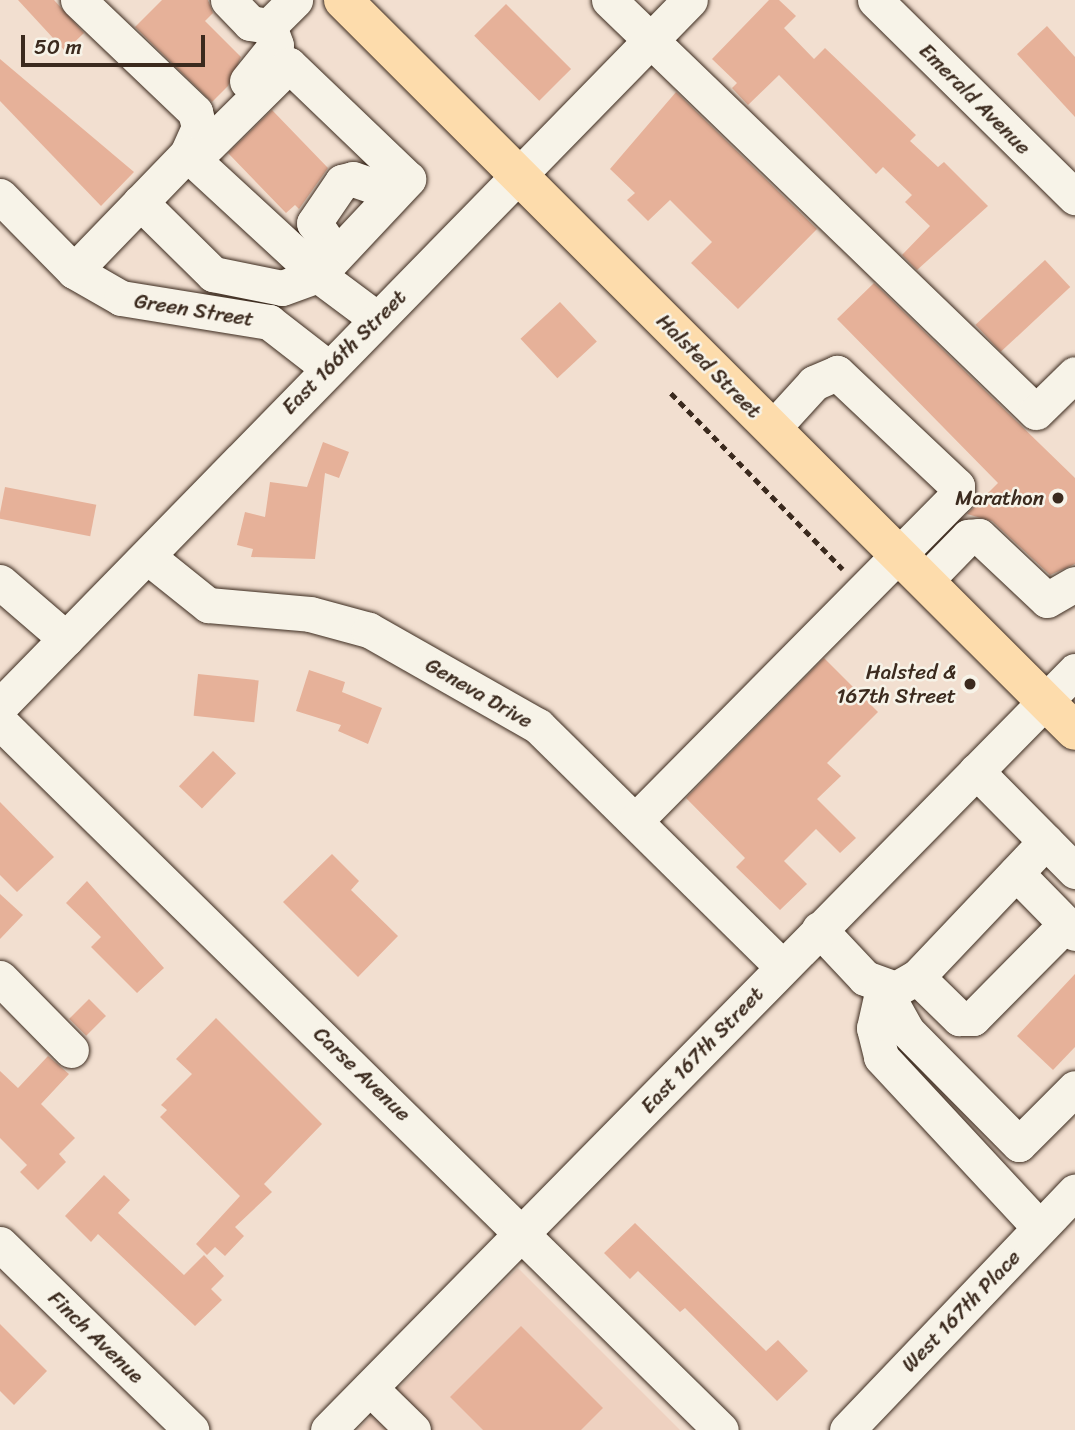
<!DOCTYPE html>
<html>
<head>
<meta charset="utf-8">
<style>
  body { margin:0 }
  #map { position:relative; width:1075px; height:1430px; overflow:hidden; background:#f2dfd0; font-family:Sriracha,sans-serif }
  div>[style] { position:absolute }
  .built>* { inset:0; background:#eed1c0 }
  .building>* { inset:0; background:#e6b199; transform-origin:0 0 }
  .path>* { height:4.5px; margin-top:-2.25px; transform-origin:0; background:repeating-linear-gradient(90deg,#3b2a1e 0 7px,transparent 0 12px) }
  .roads { filter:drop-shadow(0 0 2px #3b2a1e) drop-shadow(0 0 2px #3b2a1e) }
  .minor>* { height:35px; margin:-17.5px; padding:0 17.5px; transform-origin:17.5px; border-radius:17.5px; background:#f7f3e8 }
  .major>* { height:38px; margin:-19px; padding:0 19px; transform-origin:19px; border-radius:19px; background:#fddcac }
  .dots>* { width:19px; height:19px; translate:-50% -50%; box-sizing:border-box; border:4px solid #f7f3e8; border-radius:50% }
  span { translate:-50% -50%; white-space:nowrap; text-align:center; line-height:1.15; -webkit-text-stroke:5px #f7f3e8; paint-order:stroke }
  .street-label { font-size:21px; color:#3b2a1e }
  .poi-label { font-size:21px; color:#3b2a1e }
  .right { translate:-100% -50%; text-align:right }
  .scale { position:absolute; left:21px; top:35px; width:184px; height:32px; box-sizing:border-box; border:4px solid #3b2a1e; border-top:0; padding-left:9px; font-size:21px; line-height:24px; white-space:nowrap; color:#3b2a1e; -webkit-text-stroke:5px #f7f3e8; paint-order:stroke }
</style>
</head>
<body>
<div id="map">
  <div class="built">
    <i style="clip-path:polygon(518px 1268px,680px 1430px,358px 1430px)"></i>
  </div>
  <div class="building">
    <i style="clip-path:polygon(18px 0,54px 0,84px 33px,65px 51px)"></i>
    <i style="clip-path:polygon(162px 0,208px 0,213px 13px,205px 21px,241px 57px,228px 86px,212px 102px,135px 27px)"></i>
    <i style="clip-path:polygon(769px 0,779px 0,796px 16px,784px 28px,814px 59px,825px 48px,916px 135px,910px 141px,938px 167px,944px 162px,988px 206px,917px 270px,902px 255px,930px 226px,905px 202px,912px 195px,883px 167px,876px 174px,779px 75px,748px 105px,732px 88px,737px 83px,712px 59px)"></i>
    <i style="left:506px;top:4px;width:92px;height:45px;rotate:45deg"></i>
    <i style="clip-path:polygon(1047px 26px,1075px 57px,1075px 117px,1017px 54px)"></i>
    <i style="clip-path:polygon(0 59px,134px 172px,101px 206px,0 101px)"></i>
    <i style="clip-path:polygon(676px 92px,817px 229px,738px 309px,691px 263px,712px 242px,670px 200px,648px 221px,627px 200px,635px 193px,610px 169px)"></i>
    <i style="clip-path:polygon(272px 110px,328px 168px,299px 209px,295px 205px,286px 213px,228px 153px)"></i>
    <i style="left:1045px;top:260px;width:37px;height:95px;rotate:47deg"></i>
    <i style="clip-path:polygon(874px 283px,1075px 478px,1075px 564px,1050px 575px,992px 521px,967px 514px,998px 483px,837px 319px)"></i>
    <i style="left:560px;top:302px;width:54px;height:54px;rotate:47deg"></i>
    <i style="clip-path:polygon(323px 442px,349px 452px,339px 478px,325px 473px,315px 559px,251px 557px,253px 549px,237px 545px,245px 512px,265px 517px,270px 482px,307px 487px)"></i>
    <i style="left:5px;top:487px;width:93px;height:32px;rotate:11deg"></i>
    <i style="clip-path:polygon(824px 658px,878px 712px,827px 763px,841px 776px,817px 799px,856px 838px,840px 853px,816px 829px,784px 861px,807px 884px,780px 910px,736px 867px,745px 858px,686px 798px)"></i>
    <i style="clip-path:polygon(309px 670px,345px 682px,342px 692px,382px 708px,368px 744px,338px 731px,341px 725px,296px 711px)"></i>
    <i style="left:198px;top:674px;width:61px;height:42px;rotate:6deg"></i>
    <i style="left:213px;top:751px;width:32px;height:49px;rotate:44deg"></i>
    <i style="clip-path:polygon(0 802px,54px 857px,17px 892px,0 875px)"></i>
    <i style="clip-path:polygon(332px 854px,359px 881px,351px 890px,398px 936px,358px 977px,283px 902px)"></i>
    <i style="clip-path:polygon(87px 881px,164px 968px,137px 993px,91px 947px,101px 937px,66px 903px)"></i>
    <i style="clip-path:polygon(0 894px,23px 915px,0 939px)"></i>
    <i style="clip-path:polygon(1075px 974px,1075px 1047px,1053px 1070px,1017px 1036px)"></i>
    <i style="left:89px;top:999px;width:24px;height:28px;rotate:45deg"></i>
    <i style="clip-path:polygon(216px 1018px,322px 1124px,264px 1184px,272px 1192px,235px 1227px,244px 1236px,225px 1256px,215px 1247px,207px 1255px,196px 1244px,240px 1196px,160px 1117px,167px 1110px,161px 1105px,192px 1074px,176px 1059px)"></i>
    <i style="clip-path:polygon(48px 1056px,69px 1074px,41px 1104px,75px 1138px,59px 1154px,66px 1162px,38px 1190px,20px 1172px,27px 1165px,0 1138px,0 1071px,18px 1088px)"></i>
    <i style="clip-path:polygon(104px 1175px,130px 1200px,118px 1213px,184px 1275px,204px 1255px,224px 1276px,211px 1289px,222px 1300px,195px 1326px,98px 1234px,91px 1242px,65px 1216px)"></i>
    <i style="clip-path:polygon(635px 1223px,766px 1351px,778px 1340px,808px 1371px,777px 1401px,685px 1308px,680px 1312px,638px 1271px,630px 1279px,604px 1253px)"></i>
    <i style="clip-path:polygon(0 1324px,47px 1371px,14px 1405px,0 1391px)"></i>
    <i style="clip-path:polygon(521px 1326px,603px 1408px,581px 1430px,483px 1430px,450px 1397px)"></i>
  </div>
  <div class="path">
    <i style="left:671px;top:393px;width:246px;rotate:45.7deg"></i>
  </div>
  <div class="roads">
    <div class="minor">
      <i style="left:78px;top:0;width:162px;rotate:43.7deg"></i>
      <i style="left:195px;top:112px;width:16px;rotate:75deg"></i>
      <i style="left:199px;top:127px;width:30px;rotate:114deg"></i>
      <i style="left:228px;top:0;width:32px;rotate:46deg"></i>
      <i style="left:250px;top:23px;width:19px;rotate:9deg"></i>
      <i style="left:269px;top:26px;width:37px;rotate:-45deg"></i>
      <i style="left:609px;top:0;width:593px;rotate:43.98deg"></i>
      <i style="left:1036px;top:412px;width:54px;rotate:-44.3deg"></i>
      <i style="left:875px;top:0;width:281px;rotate:44.6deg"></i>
      <i style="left:247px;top:81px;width:46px;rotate:-51.1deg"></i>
      <i style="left:276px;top:45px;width:20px;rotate:-110deg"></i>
      <i style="left:0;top:196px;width:105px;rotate:45.4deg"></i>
      <i style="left:74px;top:271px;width:54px;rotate:29.9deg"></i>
      <i style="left:121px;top:298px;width:150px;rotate:9.2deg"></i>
      <i style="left:269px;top:322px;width:73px;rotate:37.8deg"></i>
      <i style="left:140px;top:202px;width:103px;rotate:44.6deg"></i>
      <i style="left:213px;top:274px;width:70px;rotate:11.5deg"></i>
      <i style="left:282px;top:288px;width:38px;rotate:-20deg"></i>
      <i style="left:318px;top:275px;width:132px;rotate:-46.8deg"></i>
      <i style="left:408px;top:179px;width:165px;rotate:-136.2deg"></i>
      <i style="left:289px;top:65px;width:135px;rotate:135.3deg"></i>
      <i style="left:336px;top:254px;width:38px;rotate:-125deg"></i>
      <i style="left:314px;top:223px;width:50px;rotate:-55.7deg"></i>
      <i style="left:342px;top:182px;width:11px;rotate:-15deg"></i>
      <i style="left:353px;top:179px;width:43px;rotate:18.9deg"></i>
      <i style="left:74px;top:271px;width:163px;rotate:-46deg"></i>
      <i style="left:187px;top:154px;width:178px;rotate:42.7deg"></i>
      <i style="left:318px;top:275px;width:74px;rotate:36.7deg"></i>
      <i style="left:148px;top:557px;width:77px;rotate:38.7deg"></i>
      <i style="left:208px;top:605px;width:102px;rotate:5deg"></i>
      <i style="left:310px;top:614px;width:61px;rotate:15.2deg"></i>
      <i style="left:369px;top:630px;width:194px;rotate:29.6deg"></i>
      <i style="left:538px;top:726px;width:343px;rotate:44.6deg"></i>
      <i style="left:925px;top:581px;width:62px;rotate:-45.7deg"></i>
      <i style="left:968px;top:537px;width:11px;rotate:-5deg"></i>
      <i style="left:979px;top:536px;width:93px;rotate:43.3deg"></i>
      <i style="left:1047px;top:600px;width:32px;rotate:-30deg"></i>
      <i style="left:0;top:582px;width:87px;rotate:40.8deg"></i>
      <i style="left:0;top:706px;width:987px;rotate:-45.66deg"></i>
      <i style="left:0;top:722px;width:1010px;rotate:44.48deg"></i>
      <i style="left:976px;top:771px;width:141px;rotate:45.3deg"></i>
      <i style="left:635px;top:821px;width:458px;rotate:-45.3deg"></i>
      <i style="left:957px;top:496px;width:10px;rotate:-90deg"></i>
      <i style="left:957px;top:486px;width:165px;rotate:-136.7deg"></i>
      <i style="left:837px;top:373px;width:25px;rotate:157deg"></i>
      <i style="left:814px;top:383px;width:62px;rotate:132.4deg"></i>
      <i style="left:1016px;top:873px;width:84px;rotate:45.5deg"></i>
      <i style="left:819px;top:929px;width:67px;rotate:46.8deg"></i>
      <i style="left:865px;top:978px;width:33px;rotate:20deg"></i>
      <i style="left:896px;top:989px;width:24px;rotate:-30deg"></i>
      <i style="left:917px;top:977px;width:187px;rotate:-46.5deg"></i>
      <i style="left:917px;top:977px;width:59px;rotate:44.3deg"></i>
      <i style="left:959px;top:1018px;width:14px"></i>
      <i style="left:973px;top:1018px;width:132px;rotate:-45.3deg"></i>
      <i style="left:0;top:978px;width:101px;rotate:45.4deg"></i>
      <i style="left:883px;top:988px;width:41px;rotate:102.7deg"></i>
      <i style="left:874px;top:1028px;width:30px;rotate:76deg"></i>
      <i style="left:881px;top:1057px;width:233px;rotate:47.1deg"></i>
      <i style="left:883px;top:988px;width:49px;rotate:60.8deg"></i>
      <i style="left:907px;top:1031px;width:159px;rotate:45.3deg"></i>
      <i style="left:1019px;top:1144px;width:79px;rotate:-45deg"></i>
      <i style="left:0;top:1244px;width:267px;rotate:44.2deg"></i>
      <i style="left:370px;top:1388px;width:60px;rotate:44.3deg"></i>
      <i style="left:328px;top:1430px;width:1065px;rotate:-45.46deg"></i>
      <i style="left:847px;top:1430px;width:330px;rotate:-46.3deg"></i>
    </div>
    <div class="major">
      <i style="left:343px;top:0;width:1034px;rotate:44.96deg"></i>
    </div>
  </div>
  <div class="dots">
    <i style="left:1058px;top:498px;background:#3b2a1e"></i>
    <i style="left:970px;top:684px;background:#3b2a1e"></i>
  </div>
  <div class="street-label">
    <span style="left:975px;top:99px;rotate:45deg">Emerald Avenue</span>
    <span style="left:194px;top:310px;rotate:9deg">Green Street</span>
    <span style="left:344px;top:352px;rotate:-45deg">East 166th Street</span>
    <span style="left:709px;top:366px;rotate:45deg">Halsted Street</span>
    <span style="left:479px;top:693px;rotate:30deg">Geneva Drive</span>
    <span style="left:702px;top:1050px;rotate:-46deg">East 167th Street</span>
    <span style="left:362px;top:1074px;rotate:44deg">Carse Avenue</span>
    <span style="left:961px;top:1311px;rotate:-46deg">West 167th Place</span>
    <span style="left:96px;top:1337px;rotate:44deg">Finch Avenue</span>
  </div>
  <div class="poi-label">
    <span class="right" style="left:1044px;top:498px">Marathon</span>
    <span class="right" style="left:956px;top:684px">Halsted &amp;<br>167th Street</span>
  </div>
  <div class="scale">50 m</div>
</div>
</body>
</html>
